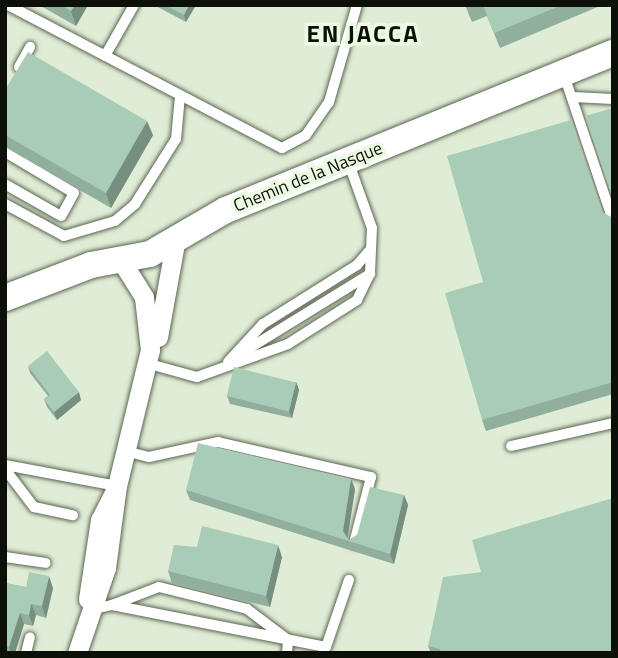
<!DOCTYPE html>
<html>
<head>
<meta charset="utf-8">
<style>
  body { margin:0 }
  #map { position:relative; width:618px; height:658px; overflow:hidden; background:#e0edd6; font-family:"Titillium Web",sans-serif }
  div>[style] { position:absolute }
  .roads { filter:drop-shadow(0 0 2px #5c6653) drop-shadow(0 0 2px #5c6653) }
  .lane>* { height:10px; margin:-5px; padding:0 5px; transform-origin:5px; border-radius:5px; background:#fff }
  .street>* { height:19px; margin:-9.5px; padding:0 9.5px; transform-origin:9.5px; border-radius:9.5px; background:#fff }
  .secondary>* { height:26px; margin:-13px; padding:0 13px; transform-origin:13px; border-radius:13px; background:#fff }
  .wall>* { inset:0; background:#91af9d }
  .shaded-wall>* { inset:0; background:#768f7f }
  .building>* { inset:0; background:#a9ccb6; transform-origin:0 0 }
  span { translate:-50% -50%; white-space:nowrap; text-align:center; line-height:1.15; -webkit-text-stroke:7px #edfae3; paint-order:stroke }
  .street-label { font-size:18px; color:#0c1008 }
  .district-label { font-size:24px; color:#0c1008; font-weight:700; letter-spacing:2px }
  .frame { position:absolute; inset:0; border:7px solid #0c1008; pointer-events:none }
</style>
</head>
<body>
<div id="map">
  <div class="roads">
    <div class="lane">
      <i style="left:8px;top:5px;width:309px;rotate:27.6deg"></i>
      <i style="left:282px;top:148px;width:27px;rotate:-28deg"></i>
      <i style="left:306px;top:135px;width:40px;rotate:-55.1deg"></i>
      <i style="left:329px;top:102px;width:101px;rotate:-73.9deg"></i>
      <i style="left:105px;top:56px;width:59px;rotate:-60.4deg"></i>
      <i style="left:19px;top:67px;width:23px;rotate:-61deg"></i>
      <i style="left:564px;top:75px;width:154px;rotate:71.4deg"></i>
      <i style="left:573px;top:97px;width:40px;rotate:2.9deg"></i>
      <i style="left:5px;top:152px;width:80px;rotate:30.7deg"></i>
      <i style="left:74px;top:193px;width:26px;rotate:119deg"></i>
      <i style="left:61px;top:216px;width:64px;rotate:-150.3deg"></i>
      <i style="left:5px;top:204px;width:67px;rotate:28.5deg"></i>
      <i style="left:64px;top:236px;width:53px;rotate:-16.4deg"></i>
      <i style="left:115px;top:221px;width:26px;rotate:-40deg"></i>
      <i style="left:135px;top:204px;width:77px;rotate:-57.8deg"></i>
      <i style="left:176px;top:139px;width:43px;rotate:-84.7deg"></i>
      <i style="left:240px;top:354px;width:153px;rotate:-31.6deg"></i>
      <i style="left:228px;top:362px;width:52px;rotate:-47.4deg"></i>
      <i style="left:263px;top:324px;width:111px;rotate:-32.1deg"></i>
      <i style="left:357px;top:265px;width:21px;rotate:-49deg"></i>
      <i style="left:146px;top:363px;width:53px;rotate:15.4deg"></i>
      <i style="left:197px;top:377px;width:97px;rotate:-19.9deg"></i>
      <i style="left:288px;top:344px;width:82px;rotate:-32.5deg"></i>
      <i style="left:357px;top:300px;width:30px;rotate:-64deg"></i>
      <i style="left:370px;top:273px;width:45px;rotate:-87.5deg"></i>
      <i style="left:372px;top:228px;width:71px;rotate:-109.7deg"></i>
      <i style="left:511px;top:446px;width:105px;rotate:-12.7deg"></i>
      <i style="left:125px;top:451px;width:25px;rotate:14deg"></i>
      <i style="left:149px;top:457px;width:71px;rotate:-12.3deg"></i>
      <i style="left:218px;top:442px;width:157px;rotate:12.9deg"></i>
      <i style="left:371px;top:477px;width:68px;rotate:104.4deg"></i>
      <i style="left:5px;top:465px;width:114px;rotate:10.6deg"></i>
      <i style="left:5px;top:469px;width:48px;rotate:52.7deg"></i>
      <i style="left:34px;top:507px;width:40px;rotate:12deg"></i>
      <i style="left:5px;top:557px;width:41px;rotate:8.3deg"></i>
      <i style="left:112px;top:605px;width:50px;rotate:-21deg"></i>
      <i style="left:159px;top:587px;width:91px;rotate:14deg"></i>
      <i style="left:247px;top:609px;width:51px;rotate:37.1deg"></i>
      <i style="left:288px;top:640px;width:13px;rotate:94deg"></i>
      <i style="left:90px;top:610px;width:23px;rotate:-13deg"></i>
      <i style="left:112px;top:605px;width:218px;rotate:11.1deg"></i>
      <i style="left:326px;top:647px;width:71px;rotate:-71.1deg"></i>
      <i style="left:26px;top:653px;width:16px;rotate:-76deg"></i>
    </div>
    <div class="street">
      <i style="left:158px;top:337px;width:96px;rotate:-79.7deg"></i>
      <i style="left:88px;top:599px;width:80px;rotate:-81.4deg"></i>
      <i style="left:100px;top:520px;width:34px;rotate:-63deg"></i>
      <i style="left:77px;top:653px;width:90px;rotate:-71.2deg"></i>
      <i style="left:106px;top:568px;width:83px;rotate:-82.4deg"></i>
      <i style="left:117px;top:486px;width:140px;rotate:-76.4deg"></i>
      <i style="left:150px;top:350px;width:53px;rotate:-96.5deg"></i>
      <i style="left:144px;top:297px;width:41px;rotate:-122.2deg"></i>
    </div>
    <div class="secondary">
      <i style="left:5px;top:298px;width:92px;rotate:-21deg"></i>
      <i style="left:91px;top:265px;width:60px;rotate:-10.6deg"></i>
      <i style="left:150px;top:254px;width:88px;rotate:-30.1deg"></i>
      <i style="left:226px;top:210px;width:418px;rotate:-22.1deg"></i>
    </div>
  </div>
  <div class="wall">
    <i style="clip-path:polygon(39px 5px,88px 5px,76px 26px)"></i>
    <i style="clip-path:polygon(154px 5px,196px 5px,186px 22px)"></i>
    <i style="clip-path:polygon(465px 5px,599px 5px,600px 6px,500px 48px,487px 16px,472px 22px)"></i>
    <i style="clip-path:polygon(5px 90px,153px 135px,111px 208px,5px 147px)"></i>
    <i style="clip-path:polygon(602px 212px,611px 217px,613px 213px,613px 394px,486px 431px,482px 420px,483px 282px)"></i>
    <i style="clip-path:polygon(28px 366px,81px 400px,57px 420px,47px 407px,44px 399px,48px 396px,30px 373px)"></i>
    <i style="clip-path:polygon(296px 382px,299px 390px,292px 418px,230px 404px,227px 396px)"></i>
    <i style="clip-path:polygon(351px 479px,355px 489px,347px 538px,349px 540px,357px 535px,404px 495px,408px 505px,394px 564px,190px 500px,186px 490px)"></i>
    <i style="clip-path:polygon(197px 547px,282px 557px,270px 607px,172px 583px,168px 571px)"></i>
    <i style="clip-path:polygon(481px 572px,613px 653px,431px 653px,428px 646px)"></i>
    <i style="clip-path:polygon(5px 583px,26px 587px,53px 588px,46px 618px,36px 615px,33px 626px,24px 624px,15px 653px,5px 653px)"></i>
  </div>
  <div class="shaded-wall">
    <i style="clip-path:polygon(75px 5px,88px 5px,76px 26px,71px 11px)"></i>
    <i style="clip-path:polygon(189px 5px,196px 5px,186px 22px,184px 15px)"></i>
    <i style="clip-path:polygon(147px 121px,153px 135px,111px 208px,106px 193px)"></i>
    <i style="clip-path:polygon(296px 382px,299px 390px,292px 418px,289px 411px)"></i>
    <i style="clip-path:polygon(79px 392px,81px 400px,57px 420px,54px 412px)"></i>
    <i style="clip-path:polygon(351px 479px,355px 489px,347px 542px,343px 531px)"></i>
    <i style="clip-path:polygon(404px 495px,408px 505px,394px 564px,390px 554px)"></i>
    <i style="clip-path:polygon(278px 545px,282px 557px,270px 607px,266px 596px)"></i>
    <i style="clip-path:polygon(49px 576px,53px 588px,46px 618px,42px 606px)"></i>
    <i style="clip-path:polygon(31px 604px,36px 615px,33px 626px,29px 615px)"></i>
    <i style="clip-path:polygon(20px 613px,24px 624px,15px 653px,11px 653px,9px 647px)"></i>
  </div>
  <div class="building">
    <i style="clip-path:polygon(61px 5px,75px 5px,71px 11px)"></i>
    <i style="clip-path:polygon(165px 5px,189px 5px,184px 15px)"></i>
    <i style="clip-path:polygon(483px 5px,562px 5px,494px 33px)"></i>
    <i style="clip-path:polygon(28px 52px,147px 121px,106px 193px,5px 135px,5px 90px)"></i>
    <i style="clip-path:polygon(613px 108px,613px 198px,585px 116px)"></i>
    <i style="clip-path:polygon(571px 120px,602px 212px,611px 217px,613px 213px,613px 382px,482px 420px,445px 293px,483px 282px,447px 156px)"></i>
    <i style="clip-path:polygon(47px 351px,79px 392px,54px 412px,44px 399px,50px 395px,28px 366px)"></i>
    <i style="left:234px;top:367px;width:64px;height:30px;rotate:14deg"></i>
    <i style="clip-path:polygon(198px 443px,351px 479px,343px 531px,349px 540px,357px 535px,370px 487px,404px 495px,390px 554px,186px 490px)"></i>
    <i style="clip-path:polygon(613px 498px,613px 653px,441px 653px,440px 649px,428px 646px,443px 577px,481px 572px,472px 540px)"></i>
    <i style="clip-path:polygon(202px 526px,278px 545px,266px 596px,168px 571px,174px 545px,197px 547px)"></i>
    <i style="clip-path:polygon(29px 572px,49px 576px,42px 606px,31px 604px,29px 615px,20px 613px,9px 647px,5px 646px,5px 583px,26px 587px)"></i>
  </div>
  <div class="street-label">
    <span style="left:308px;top:177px;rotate:-22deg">Chemin de la Nasque</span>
  </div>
  <div class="district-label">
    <span style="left:363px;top:34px">EN JACCA</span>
  </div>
  <div class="frame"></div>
</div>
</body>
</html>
